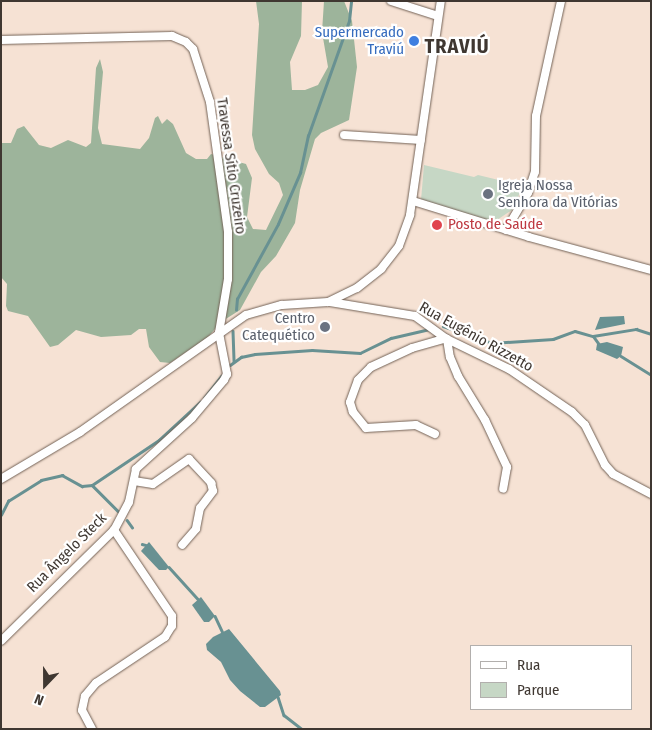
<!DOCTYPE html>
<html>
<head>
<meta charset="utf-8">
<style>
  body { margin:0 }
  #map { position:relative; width:652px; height:730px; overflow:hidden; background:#f6e2d4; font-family:"Fira Sans Condensed",sans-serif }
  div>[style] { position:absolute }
  .green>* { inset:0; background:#c6d7c5 }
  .forest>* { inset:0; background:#9db49b }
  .water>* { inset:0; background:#689192 }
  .stream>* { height:2.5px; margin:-1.25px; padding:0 1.25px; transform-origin:1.25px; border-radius:1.25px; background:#689192 }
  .roads { filter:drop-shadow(0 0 1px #736256) drop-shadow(0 0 1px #736256) }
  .street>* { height:8px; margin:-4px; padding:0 4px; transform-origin:4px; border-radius:4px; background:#fff }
  .dots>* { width:14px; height:14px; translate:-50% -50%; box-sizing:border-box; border:2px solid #fff; border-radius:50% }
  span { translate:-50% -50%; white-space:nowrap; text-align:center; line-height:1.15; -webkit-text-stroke:4.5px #fff; paint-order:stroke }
  .shop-label { font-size:15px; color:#366cbe }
  .right { translate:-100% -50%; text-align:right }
  .street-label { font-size:15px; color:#3f3731 }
  .worship-label { font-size:15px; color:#5b616d }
  .left { translate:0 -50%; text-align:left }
  .health-label { font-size:15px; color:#be3a42 }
  .district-label { font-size:20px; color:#3f3731; font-weight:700; letter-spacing:1px }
  .frame { position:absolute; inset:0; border:2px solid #3f3731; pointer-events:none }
  .legend { position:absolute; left:470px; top:645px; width:162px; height:65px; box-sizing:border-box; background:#fff; border:1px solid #b2afad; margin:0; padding:6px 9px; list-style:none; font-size:15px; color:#3f3731 }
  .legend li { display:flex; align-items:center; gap:10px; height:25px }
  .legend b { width:25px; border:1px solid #b2afad }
  .north { position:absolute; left:20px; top:660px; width:50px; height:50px; -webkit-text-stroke:4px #fff; paint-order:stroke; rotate:202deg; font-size:14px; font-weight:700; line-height:20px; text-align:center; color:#3f3731 }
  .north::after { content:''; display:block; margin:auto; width:18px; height:22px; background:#3f3731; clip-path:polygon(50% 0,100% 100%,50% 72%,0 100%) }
</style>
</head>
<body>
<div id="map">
  <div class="green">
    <i style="clip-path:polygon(424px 165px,474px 177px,478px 175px,523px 186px,512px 210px,494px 222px,421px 200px)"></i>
  </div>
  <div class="forest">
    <i style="clip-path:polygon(256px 1px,302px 1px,301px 36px,290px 62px,292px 90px,305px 90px,318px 85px,328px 67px,322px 32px,324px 1px,344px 1px,352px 21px,357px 67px,349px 120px,321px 133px,315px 139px,300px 190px,295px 223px,276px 256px,261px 272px,240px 310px,221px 322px,208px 337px,170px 363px,160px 362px,149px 347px,146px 329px,139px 329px,131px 335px,101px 337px,76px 330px,58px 345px,50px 347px,28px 316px,8px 311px,6px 306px,7px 284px,1px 277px,1px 143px,11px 143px,17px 129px,24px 126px,39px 145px,51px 148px,68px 140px,86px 147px,91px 143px,96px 68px,100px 59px,103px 72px,98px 128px,102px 144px,140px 149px,149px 138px,155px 118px,158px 116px,162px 124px,167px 119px,173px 124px,186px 153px,196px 159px,207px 159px,211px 154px,246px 164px,252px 178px,247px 217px,253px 229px,266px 230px,283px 195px,279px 183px,269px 174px,255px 149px,252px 135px,259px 24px)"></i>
  </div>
  <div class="water">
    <i style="clip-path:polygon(624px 316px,625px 324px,595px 330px,600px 317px)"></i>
    <i style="clip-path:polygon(607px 342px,623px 347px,621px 356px,617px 359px,596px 350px,597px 344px)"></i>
    <i style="clip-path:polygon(149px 542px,169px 567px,166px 570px,159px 570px,141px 551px)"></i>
    <i style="clip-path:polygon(201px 597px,215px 616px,209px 622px,204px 622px,192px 605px)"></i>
    <i style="clip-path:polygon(229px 629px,280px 691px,281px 695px,265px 707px,260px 707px,240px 691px,230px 680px,221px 662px,207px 650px,206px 644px,213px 637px)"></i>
  </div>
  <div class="stream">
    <i style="left:236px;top:310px;width:11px;rotate:-85deg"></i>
    <i style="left:237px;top:299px;width:85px;rotate:-61.3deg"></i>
    <i style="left:278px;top:224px;width:56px;rotate:-66.7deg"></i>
    <i style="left:300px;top:173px;width:38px;rotate:-78deg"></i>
    <i style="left:308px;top:136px;width:122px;rotate:-70.4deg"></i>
    <i style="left:349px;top:21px;width:20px;rotate:-84deg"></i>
    <i style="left:443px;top:326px;width:52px;rotate:19.1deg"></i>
    <i style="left:492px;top:343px;width:61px;rotate:-3.8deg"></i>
    <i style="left:553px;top:339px;width:23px;rotate:-20deg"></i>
    <i style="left:575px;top:331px;width:19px;rotate:16deg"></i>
    <i style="left:593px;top:336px;width:44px;rotate:-9.2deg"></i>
    <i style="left:636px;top:329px;width:16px;rotate:18deg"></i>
    <i style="left:233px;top:331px;width:30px;rotate:88deg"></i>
    <i style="left:594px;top:337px;width:9px;rotate:54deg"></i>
    <i style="left:621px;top:356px;width:36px;rotate:32deg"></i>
    <i style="left:230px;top:365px;width:14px;rotate:-36deg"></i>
    <i style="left:241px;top:357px;width:14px;rotate:-12deg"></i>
    <i style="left:255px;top:354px;width:57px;rotate:-4deg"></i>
    <i style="left:312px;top:350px;width:48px;rotate:3.6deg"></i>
    <i style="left:360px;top:353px;width:34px;rotate:-26deg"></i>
    <i style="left:391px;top:338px;width:37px;rotate:-13deg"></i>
    <i style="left:204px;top:398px;width:28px;rotate:-52deg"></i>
    <i style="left:92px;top:485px;width:40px;rotate:45deg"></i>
    <i style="left:1px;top:515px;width:16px;rotate:-63deg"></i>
    <i style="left:8px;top:501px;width:39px;rotate:-32deg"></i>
    <i style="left:41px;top:480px;width:22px;rotate:-13deg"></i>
    <i style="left:62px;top:475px;width:23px;rotate:29deg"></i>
    <i style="left:82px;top:486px;width:10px;rotate:-6deg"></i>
    <i style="left:92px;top:485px;width:81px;rotate:-33.9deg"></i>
    <i style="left:159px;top:440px;width:56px;rotate:-42.8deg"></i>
    <i style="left:127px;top:520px;width:9px;rotate:54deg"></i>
    <i style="left:142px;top:544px;width:4px;rotate:14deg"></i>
    <i style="left:169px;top:567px;width:43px;rotate:47.8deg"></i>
    <i style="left:215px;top:616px;width:17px;rotate:65deg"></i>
    <i style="left:278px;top:697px;width:19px;rotate:72deg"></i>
    <i style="left:284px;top:715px;width:23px;rotate:38deg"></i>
  </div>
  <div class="roads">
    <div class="street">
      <i style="left:391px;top:1px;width:49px;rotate:17.7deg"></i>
      <i style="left:1px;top:40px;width:171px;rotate:-1.3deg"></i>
      <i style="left:172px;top:36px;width:15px;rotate:23deg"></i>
      <i style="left:186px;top:42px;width:10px;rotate:45deg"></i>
      <i style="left:193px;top:49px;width:56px;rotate:72.2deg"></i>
      <i style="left:210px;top:102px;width:131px;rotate:82.1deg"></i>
      <i style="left:228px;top:232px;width:47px;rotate:90deg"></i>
      <i style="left:228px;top:279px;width:55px;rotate:99.5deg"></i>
      <i style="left:219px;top:333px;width:42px;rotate:79deg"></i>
      <i style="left:227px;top:374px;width:7px;rotate:117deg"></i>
      <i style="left:224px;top:380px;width:50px;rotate:130.1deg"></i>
      <i style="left:192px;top:418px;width:76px;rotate:137.7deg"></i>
      <i style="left:136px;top:469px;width:34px;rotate:102deg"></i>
      <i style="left:129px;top:502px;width:32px;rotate:118deg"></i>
      <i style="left:114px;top:530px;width:158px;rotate:135.5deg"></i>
      <i style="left:344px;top:135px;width:77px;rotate:3.7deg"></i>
      <i style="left:413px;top:201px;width:121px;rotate:17.2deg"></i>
      <i style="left:529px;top:237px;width:126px;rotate:15.1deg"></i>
      <i style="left:506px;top:230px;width:43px;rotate:-59.3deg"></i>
      <i style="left:528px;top:193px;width:22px;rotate:-72deg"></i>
      <i style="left:535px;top:172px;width:56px;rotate:-89deg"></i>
      <i style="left:536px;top:116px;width:118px;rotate:-77.7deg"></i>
      <i style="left:330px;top:302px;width:86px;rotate:9.4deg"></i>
      <i style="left:415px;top:316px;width:39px;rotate:36deg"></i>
      <i style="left:447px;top:339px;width:69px;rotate:25.8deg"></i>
      <i style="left:509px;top:369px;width:76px;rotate:34.3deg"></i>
      <i style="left:572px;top:412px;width:18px;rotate:45deg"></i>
      <i style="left:585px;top:425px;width:45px;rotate:63.4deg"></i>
      <i style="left:605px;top:465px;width:12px;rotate:48deg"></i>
      <i style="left:613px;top:474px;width:43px;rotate:27.8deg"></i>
      <i style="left:447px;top:339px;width:18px;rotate:81deg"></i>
      <i style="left:450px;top:357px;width:21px;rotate:67deg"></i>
      <i style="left:458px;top:376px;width:52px;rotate:58.5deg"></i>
      <i style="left:485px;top:420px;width:52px;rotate:64.9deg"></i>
      <i style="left:507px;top:467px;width:22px;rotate:100deg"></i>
      <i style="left:435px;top:434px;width:21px;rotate:-155deg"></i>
      <i style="left:416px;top:425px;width:50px;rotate:176.6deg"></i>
      <i style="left:366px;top:428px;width:21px;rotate:-129deg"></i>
      <i style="left:353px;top:412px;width:10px;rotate:-107deg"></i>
      <i style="left:350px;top:402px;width:23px;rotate:-70deg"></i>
      <i style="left:358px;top:380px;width:18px;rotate:-45deg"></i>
      <i style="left:371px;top:367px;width:45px;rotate:-24.9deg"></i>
      <i style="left:412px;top:348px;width:35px;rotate:-16deg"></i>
      <i style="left:1px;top:479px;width:92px;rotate:-30.7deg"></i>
      <i style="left:80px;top:432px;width:203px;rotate:-35.2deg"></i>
      <i style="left:246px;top:315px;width:37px;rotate:-16deg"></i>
      <i style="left:282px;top:305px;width:46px;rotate:-3.7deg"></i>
      <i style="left:328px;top:302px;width:32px;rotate:-26deg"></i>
      <i style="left:357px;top:288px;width:31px;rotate:-38deg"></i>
      <i style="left:381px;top:269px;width:29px;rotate:-52deg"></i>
      <i style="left:399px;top:246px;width:33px;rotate:-70deg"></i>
      <i style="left:410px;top:215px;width:216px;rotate:-81.8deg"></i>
      <i style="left:134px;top:481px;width:19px;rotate:9deg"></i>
      <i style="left:153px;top:484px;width:44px;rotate:-34.8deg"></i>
      <i style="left:189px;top:459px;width:33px;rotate:47deg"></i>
      <i style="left:211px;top:483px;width:8px;rotate:76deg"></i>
      <i style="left:213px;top:491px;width:21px;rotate:127deg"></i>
      <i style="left:200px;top:508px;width:21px;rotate:101deg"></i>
      <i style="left:196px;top:529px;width:21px;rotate:131deg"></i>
      <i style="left:92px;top:729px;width:21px;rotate:-118deg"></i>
      <i style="left:82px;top:710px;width:14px;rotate:-78deg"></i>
      <i style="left:85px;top:696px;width:17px;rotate:-50deg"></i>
      <i style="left:96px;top:683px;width:83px;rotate:-33.7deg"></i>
      <i style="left:165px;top:637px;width:13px;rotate:-58deg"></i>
      <i style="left:172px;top:626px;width:10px;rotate:-90deg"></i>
      <i style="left:172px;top:616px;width:104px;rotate:-124deg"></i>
    </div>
  </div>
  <div class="dots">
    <i style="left:414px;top:41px;background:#3f7fe0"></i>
    <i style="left:488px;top:194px;background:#6b7280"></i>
    <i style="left:437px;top:225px;background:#e0444e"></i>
    <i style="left:325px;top:327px;background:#6b7280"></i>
  </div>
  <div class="shop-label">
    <span class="right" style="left:404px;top:41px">Supermercado<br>Traviú</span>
  </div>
  <div class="street-label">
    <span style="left:231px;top:166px;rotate:82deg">Travessa Sítio Cruzeiro</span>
    <span style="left:476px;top:337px;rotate:29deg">Rua Eugênio Rizzetto</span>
    <span style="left:67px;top:553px;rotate:-45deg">Rua Ângelo Steck</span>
  </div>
  <div class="worship-label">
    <span class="left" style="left:498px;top:194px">Igreja Nossa<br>Senhora da Vitórias</span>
    <span class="right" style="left:315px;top:327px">Centro<br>Catequético</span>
  </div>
  <div class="health-label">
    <span class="left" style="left:448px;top:225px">Posto de Saúde</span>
  </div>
  <div class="district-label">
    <span style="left:457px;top:46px">TRAVIÚ</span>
  </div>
  <div class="frame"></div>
  <ul class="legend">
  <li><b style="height:6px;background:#fff"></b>Rua</li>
  <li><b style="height:14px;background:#c6d7c5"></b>Parque</li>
  </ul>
  <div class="north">N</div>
</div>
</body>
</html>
